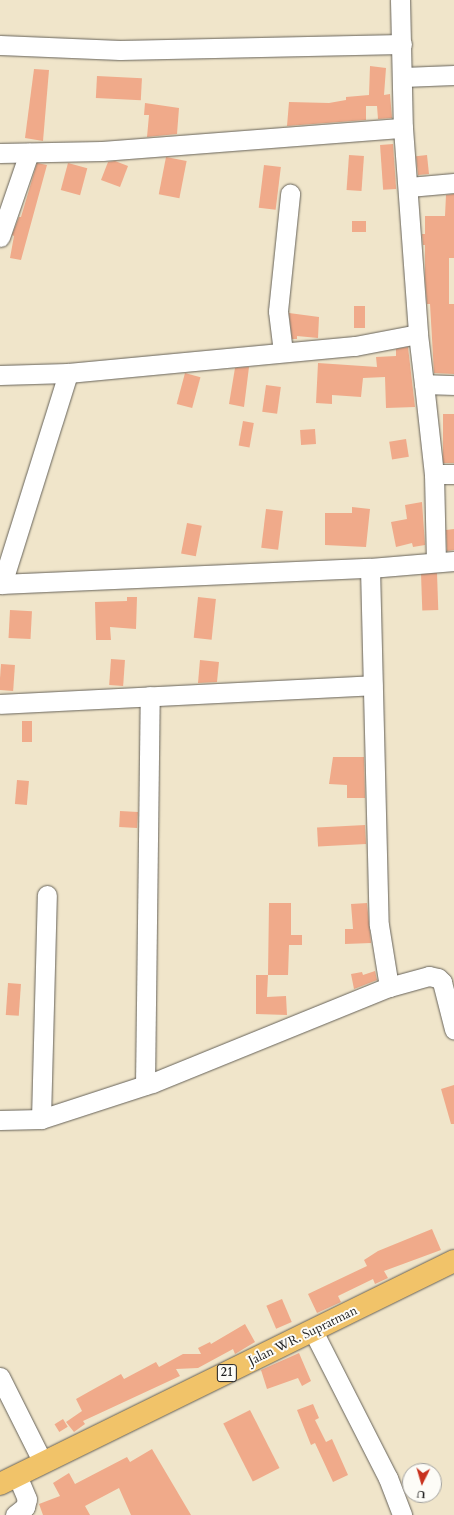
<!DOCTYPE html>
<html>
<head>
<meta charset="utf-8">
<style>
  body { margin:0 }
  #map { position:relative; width:454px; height:1515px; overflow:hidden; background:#f0e5ca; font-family:Cardo,serif }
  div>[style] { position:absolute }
  .building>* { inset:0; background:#f0aa8a; transform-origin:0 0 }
  .roads { filter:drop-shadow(0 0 1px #666259) drop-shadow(0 0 1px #666259) }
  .minor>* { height:19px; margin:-9.5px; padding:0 9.5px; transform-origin:9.5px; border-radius:9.5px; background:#fff }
  .highway>* { height:22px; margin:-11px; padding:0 11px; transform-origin:11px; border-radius:11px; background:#f1c369 }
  span { translate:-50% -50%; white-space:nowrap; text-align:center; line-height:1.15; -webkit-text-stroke:4px #fdfcf7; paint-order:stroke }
  .shield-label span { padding:1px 3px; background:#fdfcf7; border:1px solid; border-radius:3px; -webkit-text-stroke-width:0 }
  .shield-label { font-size:12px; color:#1c1c1c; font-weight:700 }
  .street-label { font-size:13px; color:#1c1c1c }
  .north { position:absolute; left:402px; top:1463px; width:40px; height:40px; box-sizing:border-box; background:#fdfcf7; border:1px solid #a3a29f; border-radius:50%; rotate:185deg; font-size:11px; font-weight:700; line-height:16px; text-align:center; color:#1c1c1c }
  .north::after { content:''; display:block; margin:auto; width:14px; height:18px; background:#c8321e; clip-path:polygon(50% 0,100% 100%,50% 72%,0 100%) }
</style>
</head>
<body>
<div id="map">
  <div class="building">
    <i style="clip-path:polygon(370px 66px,386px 68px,384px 95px,390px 94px,392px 118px,378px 119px,377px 106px,366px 106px,366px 120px,287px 126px,289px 102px,329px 103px,346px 100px,346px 97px,369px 95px)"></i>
    <i style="clip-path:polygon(34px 69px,49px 70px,43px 141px,25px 138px)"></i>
    <i style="left:97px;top:76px;width:45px;height:22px;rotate:3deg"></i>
    <i style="clip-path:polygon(145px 103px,179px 108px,177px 134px,147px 137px,149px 115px,144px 115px)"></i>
    <i style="left:393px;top:144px;width:45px;height:13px;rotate:86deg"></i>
    <i style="left:349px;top:155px;width:15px;height:35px;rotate:4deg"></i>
    <i style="left:427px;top:155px;width:19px;height:11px;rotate:84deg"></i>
    <i style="left:166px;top:157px;width:21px;height:38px;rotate:11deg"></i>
    <i style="clip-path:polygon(115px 161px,128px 166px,120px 187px,101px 180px,108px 162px)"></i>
    <i style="clip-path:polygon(37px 163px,47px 165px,21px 260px,10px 258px,14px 236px,12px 235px,19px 217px,21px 217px)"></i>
    <i style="left:68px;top:163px;width:20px;height:28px;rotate:15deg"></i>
    <i style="left:264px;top:165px;width:17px;height:43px;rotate:7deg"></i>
    <i style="clip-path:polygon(454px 194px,454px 258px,449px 258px,449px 304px,454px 304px,454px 374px,434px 373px,430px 304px,427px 304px,425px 279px,425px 245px,423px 245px,422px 234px,425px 234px,425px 216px,445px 216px,446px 195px)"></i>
    <i style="left:352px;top:221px;width:14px;height:11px"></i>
    <i style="left:365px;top:306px;width:22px;height:11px;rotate:90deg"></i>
    <i style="clip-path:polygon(289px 313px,319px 317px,318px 338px,297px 336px,297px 339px,292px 339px)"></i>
    <i style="clip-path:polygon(408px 347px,415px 407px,386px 408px,385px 377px,363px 378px,361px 397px,332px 395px,332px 404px,316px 403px,318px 363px,377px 367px,376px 357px,396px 356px,396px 349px)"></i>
    <i style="clip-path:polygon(249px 367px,244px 407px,229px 404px,235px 368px)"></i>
    <i style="left:185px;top:373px;width:16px;height:32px;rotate:15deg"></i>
    <i style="left:266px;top:385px;width:15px;height:27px;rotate:8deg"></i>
    <i style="left:454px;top:414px;width:49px;height:11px;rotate:90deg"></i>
    <i style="left:243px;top:421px;width:11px;height:25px;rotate:10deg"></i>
    <i style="left:315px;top:429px;width:15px;height:15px;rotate:86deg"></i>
    <i style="left:406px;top:439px;width:18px;height:17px;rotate:81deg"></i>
    <i style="clip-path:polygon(422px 502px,425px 545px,413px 547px,412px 543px,396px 547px,391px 522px,407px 519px,405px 505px)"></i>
    <i style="clip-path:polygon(352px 507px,370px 509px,366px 547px,325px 545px,325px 513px,352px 513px)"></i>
    <i style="left:266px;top:509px;width:17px;height:39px;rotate:7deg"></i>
    <i style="left:187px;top:523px;width:15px;height:31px;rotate:11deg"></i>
    <i style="clip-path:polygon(454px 529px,454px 550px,447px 551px,446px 530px)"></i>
    <i style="left:437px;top:573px;width:37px;height:16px;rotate:88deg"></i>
    <i style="clip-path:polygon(127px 597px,137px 597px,136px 629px,110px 627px,111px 640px,96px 640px,95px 602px,127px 601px)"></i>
    <i style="left:198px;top:597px;width:18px;height:41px;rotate:6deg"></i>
    <i style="left:10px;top:610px;width:22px;height:28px;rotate:3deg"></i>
    <i style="left:111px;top:659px;width:14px;height:26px;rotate:4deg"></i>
    <i style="clip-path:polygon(200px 660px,219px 662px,217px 682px,198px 683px)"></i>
    <i style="left:1px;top:664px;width:14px;height:26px;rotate:4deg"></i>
    <i style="left:22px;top:721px;width:10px;height:21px"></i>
    <i style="clip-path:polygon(333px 757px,364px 757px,365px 798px,347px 798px,347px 785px,329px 784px)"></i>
    <i style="left:17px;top:780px;width:12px;height:24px;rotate:5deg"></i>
    <i style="left:120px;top:811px;width:18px;height:16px;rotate:3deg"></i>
    <i style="left:365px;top:825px;width:19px;height:48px;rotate:87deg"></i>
    <i style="clip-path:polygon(269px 903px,291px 903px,291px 935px,302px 935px,302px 945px,289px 945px,288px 975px,268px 975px)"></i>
    <i style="clip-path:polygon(367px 903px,371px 943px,345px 944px,345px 929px,353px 929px,351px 904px)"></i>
    <i style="clip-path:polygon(375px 971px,377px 980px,354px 989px,351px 974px,362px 972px,363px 975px)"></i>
    <i style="clip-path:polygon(256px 975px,268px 975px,267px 997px,286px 996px,287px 1015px,256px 1014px)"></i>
    <i style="left:8px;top:983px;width:13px;height:32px;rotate:4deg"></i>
    <i style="clip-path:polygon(454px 1085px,454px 1124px,451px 1124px,441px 1089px)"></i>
    <i style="clip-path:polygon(432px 1229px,441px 1250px,384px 1271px,388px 1278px,375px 1284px,373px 1279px,338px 1296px,341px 1302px,317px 1313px,308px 1294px,367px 1266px,364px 1260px,378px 1251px)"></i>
    <i style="left:282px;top:1299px;width:25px;height:17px;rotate:67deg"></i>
    <i style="clip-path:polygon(245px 1324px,255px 1342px,235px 1354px,233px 1349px,198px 1368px,176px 1369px,180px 1376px,83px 1421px,85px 1424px,74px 1432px,66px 1422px,82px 1411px,76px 1399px,92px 1390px,121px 1374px,124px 1379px,156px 1362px,159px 1367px,183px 1354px,201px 1354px,198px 1348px,210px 1342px,211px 1344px)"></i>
    <i style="clip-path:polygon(299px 1353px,311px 1381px,302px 1386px,298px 1378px,267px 1389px,261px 1370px)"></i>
    <i style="clip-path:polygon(313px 1404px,319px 1418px,315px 1420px,326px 1442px,332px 1439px,348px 1475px,333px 1482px,315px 1443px,311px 1445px,297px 1410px)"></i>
    <i style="left:250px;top:1410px;width:65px;height:30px;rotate:63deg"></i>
    <i style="left:63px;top:1419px;width:9px;height:10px;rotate:58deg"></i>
    <i style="clip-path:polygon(152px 1449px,191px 1515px,131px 1515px,119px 1488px,85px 1506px,90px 1515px,43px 1515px,39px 1504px,60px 1496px,53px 1483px,69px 1473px,75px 1484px,127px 1457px,130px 1462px)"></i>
  </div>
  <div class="roads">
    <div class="minor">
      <i style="left:400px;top:0;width:128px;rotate:88.7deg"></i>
      <i style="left:403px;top:128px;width:207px;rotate:85.8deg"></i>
      <i style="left:418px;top:334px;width:50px;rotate:83.2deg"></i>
      <i style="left:424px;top:384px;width:30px;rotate:2deg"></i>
      <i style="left:0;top:45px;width:120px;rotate:2.4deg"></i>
      <i style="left:120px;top:50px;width:282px;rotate:-1.2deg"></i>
      <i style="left:403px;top:77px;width:51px;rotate:-2.2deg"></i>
      <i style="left:0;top:153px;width:102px;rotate:-1.1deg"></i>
      <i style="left:102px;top:151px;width:302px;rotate:-4.4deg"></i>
      <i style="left:409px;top:187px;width:45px;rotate:-5.1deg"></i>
      <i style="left:0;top:237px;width:89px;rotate:-71deg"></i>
      <i style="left:283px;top:352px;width:41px;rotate:-97deg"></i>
      <i style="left:278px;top:311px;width:118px;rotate:-84.1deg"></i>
      <i style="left:0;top:375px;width:68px;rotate:-1.7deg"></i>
      <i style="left:68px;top:373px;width:288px;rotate:-5.4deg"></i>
      <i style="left:355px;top:346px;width:64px;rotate:-10.8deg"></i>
      <i style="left:424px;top:384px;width:91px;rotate:83.7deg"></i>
      <i style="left:434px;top:474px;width:88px;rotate:88.7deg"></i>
      <i style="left:434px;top:474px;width:20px"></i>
      <i style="left:370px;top:568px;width:357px;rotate:88.6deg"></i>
      <i style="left:379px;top:925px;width:63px;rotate:80.8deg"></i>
      <i style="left:389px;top:987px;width:41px;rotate:-15.4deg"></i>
      <i style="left:429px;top:976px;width:9px;rotate:13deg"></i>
      <i style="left:438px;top:978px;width:6px;rotate:45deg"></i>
      <i style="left:442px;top:982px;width:49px;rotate:75.7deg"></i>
      <i style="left:0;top:584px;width:370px;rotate:-2.5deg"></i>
      <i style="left:370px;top:568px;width:84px;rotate:-4.8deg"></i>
      <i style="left:2px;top:584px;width:221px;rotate:-72.6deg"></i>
      <i style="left:0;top:704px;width:373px;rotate:-2.9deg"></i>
      <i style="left:145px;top:1085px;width:389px;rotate:-89.3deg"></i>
      <i style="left:41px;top:1119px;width:224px;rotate:-88.5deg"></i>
      <i style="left:0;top:1120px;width:41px;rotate:-1.4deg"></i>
      <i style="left:41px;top:1119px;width:117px;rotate:-18deg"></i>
      <i style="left:152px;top:1083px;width:256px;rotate:-22.1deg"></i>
      <i style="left:313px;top:1331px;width:165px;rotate:63deg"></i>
      <i style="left:388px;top:1478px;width:40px;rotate:69deg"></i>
      <i style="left:0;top:1377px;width:96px;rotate:63.4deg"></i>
      <i style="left:15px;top:1515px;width:13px;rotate:-39deg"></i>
      <i style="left:25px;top:1507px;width:8px;rotate:-76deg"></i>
      <i style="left:27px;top:1499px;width:26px;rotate:-113deg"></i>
    </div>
    <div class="highway">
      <i style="left:0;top:1484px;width:506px;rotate:-26.16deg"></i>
    </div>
  </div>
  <div class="shield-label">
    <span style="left:227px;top:1373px">21</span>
  </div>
  <div class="street-label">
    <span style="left:303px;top:1336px;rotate:-26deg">Jalan WR. Supratman</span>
  </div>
  <div class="north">U</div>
</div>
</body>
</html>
